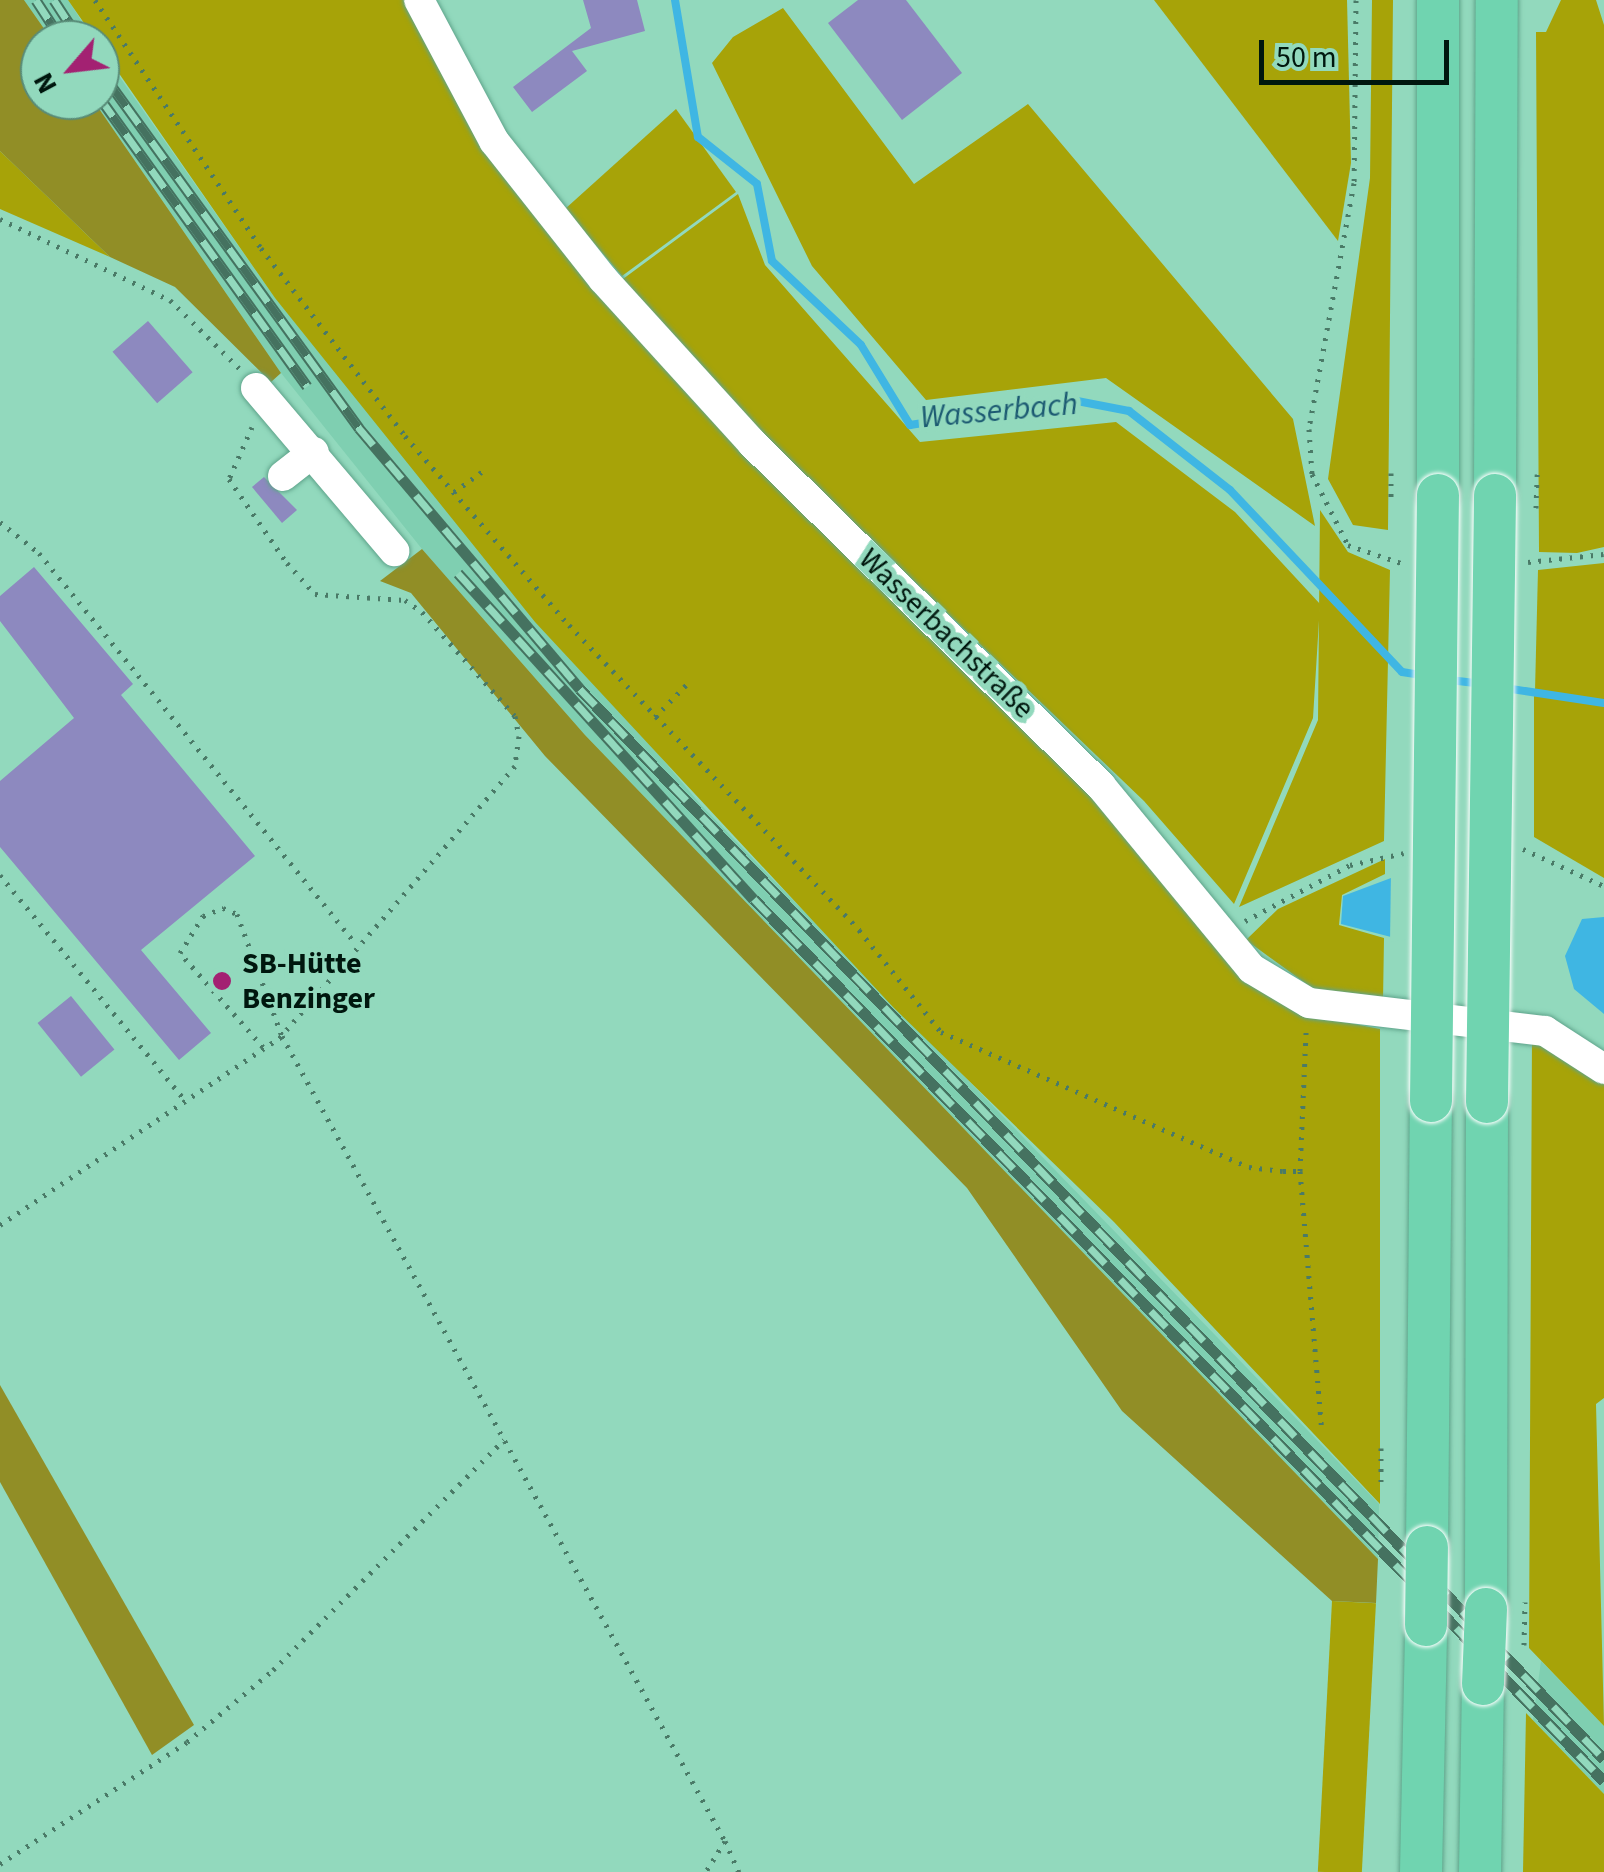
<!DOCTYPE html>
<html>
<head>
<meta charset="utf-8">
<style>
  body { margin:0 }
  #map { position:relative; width:1604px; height:1872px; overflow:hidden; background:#92d9bd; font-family:"Source Sans 3",sans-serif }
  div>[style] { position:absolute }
  .built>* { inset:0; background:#7fcfb1 }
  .green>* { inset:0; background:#a7a308; transform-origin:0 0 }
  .forest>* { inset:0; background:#918e26 }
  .water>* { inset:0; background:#3fb6e3 }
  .pier>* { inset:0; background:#92d9bd }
  .stream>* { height:8px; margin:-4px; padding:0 4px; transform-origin:4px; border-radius:4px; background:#3fb6e3 }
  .building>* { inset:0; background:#8d89bf; transform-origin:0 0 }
  .path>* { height:5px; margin-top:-2.5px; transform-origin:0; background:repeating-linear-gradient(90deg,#4a7a67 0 2.5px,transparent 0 10.5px) }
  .roads { filter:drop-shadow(0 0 2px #5fa48b) drop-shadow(0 0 2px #5fa48b) }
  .minor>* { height:30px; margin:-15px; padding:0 15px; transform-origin:15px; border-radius:15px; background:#fff }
  .highway>* { height:42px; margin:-21px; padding:0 21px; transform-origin:21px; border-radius:21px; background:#70d4b0 }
  .rail>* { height:11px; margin-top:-5.5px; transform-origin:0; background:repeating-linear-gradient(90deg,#92d9bd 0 22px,#457260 0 44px); box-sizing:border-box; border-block:2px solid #457260 }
  .bridges { filter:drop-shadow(0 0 2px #fff) drop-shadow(0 0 2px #fff) }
  .highway-bridge>* { height:42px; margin:-21px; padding:0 21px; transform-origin:21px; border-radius:21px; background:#70d4b0 }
  .dots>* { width:28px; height:28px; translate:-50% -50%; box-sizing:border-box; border:5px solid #92d9bd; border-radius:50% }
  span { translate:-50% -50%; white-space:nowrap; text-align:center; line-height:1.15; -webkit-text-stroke:10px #92d9bd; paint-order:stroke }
  .street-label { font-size:30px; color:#00170e }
  .poi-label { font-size:30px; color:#00170e; font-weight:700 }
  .left { translate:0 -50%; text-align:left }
  .water-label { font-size:32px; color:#1c5a72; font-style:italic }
  .north { position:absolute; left:20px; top:20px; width:100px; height:100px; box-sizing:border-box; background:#92d9bd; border:2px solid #588b77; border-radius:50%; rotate:242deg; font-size:28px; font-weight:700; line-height:40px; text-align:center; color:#00170e }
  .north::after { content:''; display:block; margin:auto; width:35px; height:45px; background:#a32172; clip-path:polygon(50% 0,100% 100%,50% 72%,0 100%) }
  .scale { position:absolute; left:1259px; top:40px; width:190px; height:45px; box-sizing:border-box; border:5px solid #00170e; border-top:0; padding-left:12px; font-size:30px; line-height:35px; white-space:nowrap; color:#00170e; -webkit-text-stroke:8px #92d9bd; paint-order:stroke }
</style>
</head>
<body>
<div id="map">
  <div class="built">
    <i style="clip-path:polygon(24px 0,68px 0,94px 40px,52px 40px)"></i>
    <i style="clip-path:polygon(100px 49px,275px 298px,701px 805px,1379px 1504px,1378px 1559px,585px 735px,422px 549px,281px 373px,93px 100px)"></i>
    <i style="clip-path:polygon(1541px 1661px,1604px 1726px,1604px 1794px,1533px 1720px)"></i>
  </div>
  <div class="green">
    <i style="clip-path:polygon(68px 0,409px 0,487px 149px,1313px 1016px,1380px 1029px,1380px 1504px,1114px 1222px,893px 1007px,535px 622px,275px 298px)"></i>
    <i style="clip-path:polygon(1154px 0,1347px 0,1351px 163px,1338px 241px)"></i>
    <i style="clip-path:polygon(1372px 0,1393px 0,1388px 530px,1353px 525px,1328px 479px,1370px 178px)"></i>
    <i style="clip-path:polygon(1561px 0,1596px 0,1604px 25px,1604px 547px,1577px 553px,1539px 552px,1536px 32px,1546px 32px)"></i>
    <i style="clip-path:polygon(783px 8px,914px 184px,1028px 104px,1293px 419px,1315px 526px,1106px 378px,926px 400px,812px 266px,712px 63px,733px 37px)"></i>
    <i style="clip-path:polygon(676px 109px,736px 192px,622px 276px,565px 209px)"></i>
    <i style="clip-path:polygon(0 151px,110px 257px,0 209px)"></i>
    <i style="clip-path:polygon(738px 194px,765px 265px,920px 442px,1116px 422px,1235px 512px,1320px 604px,1313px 718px,1234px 904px,1144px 801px,727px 402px,623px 279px)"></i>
    <i style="clip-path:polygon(1320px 510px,1348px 552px,1390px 570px,1384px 841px,1239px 907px,1318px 720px)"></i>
    <i style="clip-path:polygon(1604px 563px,1604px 702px,1535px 691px,1538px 570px)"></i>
    <i style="clip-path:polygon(1534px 694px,1604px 704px,1604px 878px,1534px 837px)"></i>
    <i style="clip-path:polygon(1385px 859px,1385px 874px,1342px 895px,1339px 925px,1384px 938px,1383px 1001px,1319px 993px,1246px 940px,1278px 909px)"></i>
    <i style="clip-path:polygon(1532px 1034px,1604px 1078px,1604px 1398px,1596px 1404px,1604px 1726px,1529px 1648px)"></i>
    <i style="left:1332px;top:1601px;width:44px;height:271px;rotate:3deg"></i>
    <i style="clip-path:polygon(1526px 1713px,1604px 1794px,1604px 1872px,1523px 1872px)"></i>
  </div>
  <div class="forest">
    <i style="clip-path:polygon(0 0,24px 0,52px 40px,40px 40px,40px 100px,93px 100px,281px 373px,271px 382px,175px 287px,110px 257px,0 151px)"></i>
    <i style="clip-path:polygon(422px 549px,585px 735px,1378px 1559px,1376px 1603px,1332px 1601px,1122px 1411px,967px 1188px,545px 756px,411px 593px,380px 581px)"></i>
    <i style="clip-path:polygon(0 1385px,194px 1725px,152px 1755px,0 1482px)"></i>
  </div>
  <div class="water">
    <i style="clip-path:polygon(1415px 869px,1391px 937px,1341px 924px,1343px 896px)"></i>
    <i style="clip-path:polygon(1604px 917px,1604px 1014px,1574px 989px,1565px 956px,1582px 919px)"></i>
  </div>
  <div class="pier">
    <i style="clip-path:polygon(1414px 864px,1441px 866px,1459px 881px,1457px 917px,1426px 937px,1390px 942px,1391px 871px)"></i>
  </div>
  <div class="stream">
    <i style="left:675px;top:0;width:139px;rotate:80.5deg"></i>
    <i style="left:698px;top:137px;width:75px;rotate:38.5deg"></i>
    <i style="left:757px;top:184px;width:78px;rotate:79deg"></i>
    <i style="left:772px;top:261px;width:122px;rotate:43.3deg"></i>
    <i style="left:861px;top:345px;width:94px;rotate:58.5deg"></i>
    <i style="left:910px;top:425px;width:164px;rotate:-8.8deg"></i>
    <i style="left:1072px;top:400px;width:58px;rotate:10.9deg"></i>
    <i style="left:1129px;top:411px;width:128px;rotate:38deg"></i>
    <i style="left:1230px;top:490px;width:250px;rotate:46.6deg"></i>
    <i style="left:1402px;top:672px;width:20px;rotate:9deg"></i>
    <i style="left:1450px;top:680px;width:31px;rotate:7deg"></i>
    <i style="left:1505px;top:688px;width:100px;rotate:8.6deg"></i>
  </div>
  <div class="building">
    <i style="clip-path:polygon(583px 0,637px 0,645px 31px,572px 51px,587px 71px,532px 112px,513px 87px,591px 28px)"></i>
    <i style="clip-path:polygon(858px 0,906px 0,962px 73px,902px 120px,828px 23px)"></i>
    <i style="left:148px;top:321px;width:68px;height:47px;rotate:49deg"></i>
    <i style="clip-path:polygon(264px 477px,297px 510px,282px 523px,252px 487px)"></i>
    <i style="clip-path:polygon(34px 567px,133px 684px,121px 695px,255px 856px,141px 950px,211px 1033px,179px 1060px,0 847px,0 781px,74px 718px,0 621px,0 596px)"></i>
    <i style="left:71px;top:996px;width:69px;height:43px;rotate:51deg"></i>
  </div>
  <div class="path">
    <i style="left:95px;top:0;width:298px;rotate:56.2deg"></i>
    <i style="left:261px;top:248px;width:237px;rotate:52.5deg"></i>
    <i style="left:405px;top:436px;width:250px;rotate:49.1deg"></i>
    <i style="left:569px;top:625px;width:421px;rotate:46.4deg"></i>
    <i style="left:859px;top:930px;width:131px;rotate:51.2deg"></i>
    <i style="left:941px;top:1032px;width:336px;rotate:23.7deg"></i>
    <i style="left:1249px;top:1167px;width:34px;rotate:7deg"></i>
    <i style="left:1283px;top:1171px;width:17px"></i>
    <i style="left:1300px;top:1171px;width:140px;rotate:-87.5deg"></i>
    <i style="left:1356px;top:0;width:183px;rotate:90.6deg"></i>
    <i style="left:1354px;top:183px;width:250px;rotate:100.4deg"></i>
    <i style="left:1309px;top:429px;width:45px;rotate:86.2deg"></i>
    <i style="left:1312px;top:474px;width:80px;rotate:63.1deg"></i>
    <i style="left:1348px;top:545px;width:62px;rotate:18.7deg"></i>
    <i style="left:0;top:219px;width:188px;rotate:25.5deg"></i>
    <i style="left:170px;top:300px;width:98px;rotate:44.6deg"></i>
    <i style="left:252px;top:427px;width:57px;rotate:113.9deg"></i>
    <i style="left:229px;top:479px;width:102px;rotate:55.4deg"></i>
    <i style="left:287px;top:563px;width:42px;rotate:47.9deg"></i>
    <i style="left:315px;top:594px;width:90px;rotate:3.8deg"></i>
    <i style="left:405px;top:600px;width:21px;rotate:35deg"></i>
    <i style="left:422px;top:612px;width:140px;rotate:48.2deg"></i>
    <i style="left:515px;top:716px;width:20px;rotate:79deg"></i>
    <i style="left:519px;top:736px;width:30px;rotate:98deg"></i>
    <i style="left:515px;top:766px;width:356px;rotate:130.9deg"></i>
    <i style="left:1391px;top:473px;width:30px;rotate:90deg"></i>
    <i style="left:454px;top:492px;width:37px;rotate:-36deg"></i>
    <i style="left:1536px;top:508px;width:34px;rotate:-88deg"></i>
    <i style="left:0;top:522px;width:50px;rotate:38.5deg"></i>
    <i style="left:39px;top:553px;width:503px;rotate:50.97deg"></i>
    <i style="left:1528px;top:562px;width:76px;rotate:-6deg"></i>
    <i style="left:655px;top:717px;width:45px;rotate:-45.9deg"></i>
    <i style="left:1523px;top:849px;width:89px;rotate:24.6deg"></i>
    <i style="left:0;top:875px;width:291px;rotate:50.6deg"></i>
    <i style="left:1245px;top:921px;width:119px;rotate:-28.1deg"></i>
    <i style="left:1350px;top:865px;width:55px;rotate:-12.5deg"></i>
    <i style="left:263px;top:1047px;width:125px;rotate:-131.4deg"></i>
    <i style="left:180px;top:953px;width:44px;rotate:-58.1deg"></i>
    <i style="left:203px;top:916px;width:22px;rotate:-22deg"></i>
    <i style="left:223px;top:908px;width:15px;rotate:23deg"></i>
    <i style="left:237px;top:914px;width:130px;rotate:69.8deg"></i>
    <i style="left:1300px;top:1171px;width:261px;rotate:85.2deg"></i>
    <i style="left:0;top:1225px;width:339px;rotate:-33.8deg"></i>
    <i style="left:282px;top:1036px;width:919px;rotate:61.18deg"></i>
    <i style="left:725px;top:1841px;width:36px;rotate:122deg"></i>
    <i style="left:1381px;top:1448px;width:38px;rotate:90deg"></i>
    <i style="left:1524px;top:1645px;width:43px;rotate:-88.7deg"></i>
    <i style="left:725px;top:1841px;width:34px;rotate:66deg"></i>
    <i style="left:0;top:1864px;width:223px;rotate:-33.1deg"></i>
    <i style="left:187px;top:1742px;width:112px;rotate:-39.9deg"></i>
    <i style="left:273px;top:1670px;width:326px;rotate:-44.9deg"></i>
  </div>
  <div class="roads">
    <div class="minor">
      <i style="left:419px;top:0;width:160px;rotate:62deg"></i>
      <i style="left:494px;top:141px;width:176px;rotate:51.7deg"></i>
      <i style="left:603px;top:279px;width:222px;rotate:47.7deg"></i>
      <i style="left:752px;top:443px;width:489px;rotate:44.5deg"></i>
      <i style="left:1101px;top:786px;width:237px;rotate:50.5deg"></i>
      <i style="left:1252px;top:969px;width:66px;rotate:30.8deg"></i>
      <i style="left:1309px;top:1003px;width:238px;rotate:6.8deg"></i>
      <i style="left:1545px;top:1031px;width:70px;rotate:32.8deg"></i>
      <i style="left:256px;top:388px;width:214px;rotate:49.7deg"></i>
      <i style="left:283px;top:476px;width:39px;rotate:-38deg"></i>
    </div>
    <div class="highway">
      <i style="left:1438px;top:0;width:495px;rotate:90deg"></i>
      <i style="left:1495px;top:495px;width:495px;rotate:-89.8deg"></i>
      <i style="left:1427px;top:1547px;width:446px;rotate:-89.5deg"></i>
      <i style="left:1486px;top:1609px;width:507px;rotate:-89.89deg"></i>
      <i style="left:1421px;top:1872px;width:247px;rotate:-88.8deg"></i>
      <i style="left:1480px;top:1872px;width:188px;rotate:-89.1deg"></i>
    </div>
  </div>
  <div class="rail">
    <i style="left:36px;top:0;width:48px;rotate:57deg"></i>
    <i style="left:54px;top:0;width:48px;rotate:57deg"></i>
    <i style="left:100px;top:70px;width:442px;rotate:54.1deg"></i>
    <i style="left:359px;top:428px;width:342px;rotate:49.7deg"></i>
    <i style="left:580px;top:689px;width:1481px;rotate:46.26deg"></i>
    <i style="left:100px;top:98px;width:355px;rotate:54.3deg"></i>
    <i style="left:458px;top:573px;width:440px;rotate:47.8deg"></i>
    <i style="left:754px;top:899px;width:1225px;rotate:46.06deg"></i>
  </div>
  <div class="bridges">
    <div class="highway-bridge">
      <i style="left:1431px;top:1101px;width:606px;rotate:-89.34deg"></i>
      <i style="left:1487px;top:1102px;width:607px;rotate:-89.24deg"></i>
      <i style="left:1426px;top:1625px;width:78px;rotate:-89.3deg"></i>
      <i style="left:1483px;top:1684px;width:75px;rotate:-87.7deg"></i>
    </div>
  </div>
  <div class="dots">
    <i style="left:222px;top:981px;background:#a32172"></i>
  </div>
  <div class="street-label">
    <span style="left:946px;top:634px;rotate:44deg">Wasserbachstraße</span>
  </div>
  <div class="poi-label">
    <span class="left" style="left:242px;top:981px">SB-Hütte<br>Benzinger</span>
  </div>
  <div class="water-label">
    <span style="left:999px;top:411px;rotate:-5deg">Wasserbach</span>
  </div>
  <div class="north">N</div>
  <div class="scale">50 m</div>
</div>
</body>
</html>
